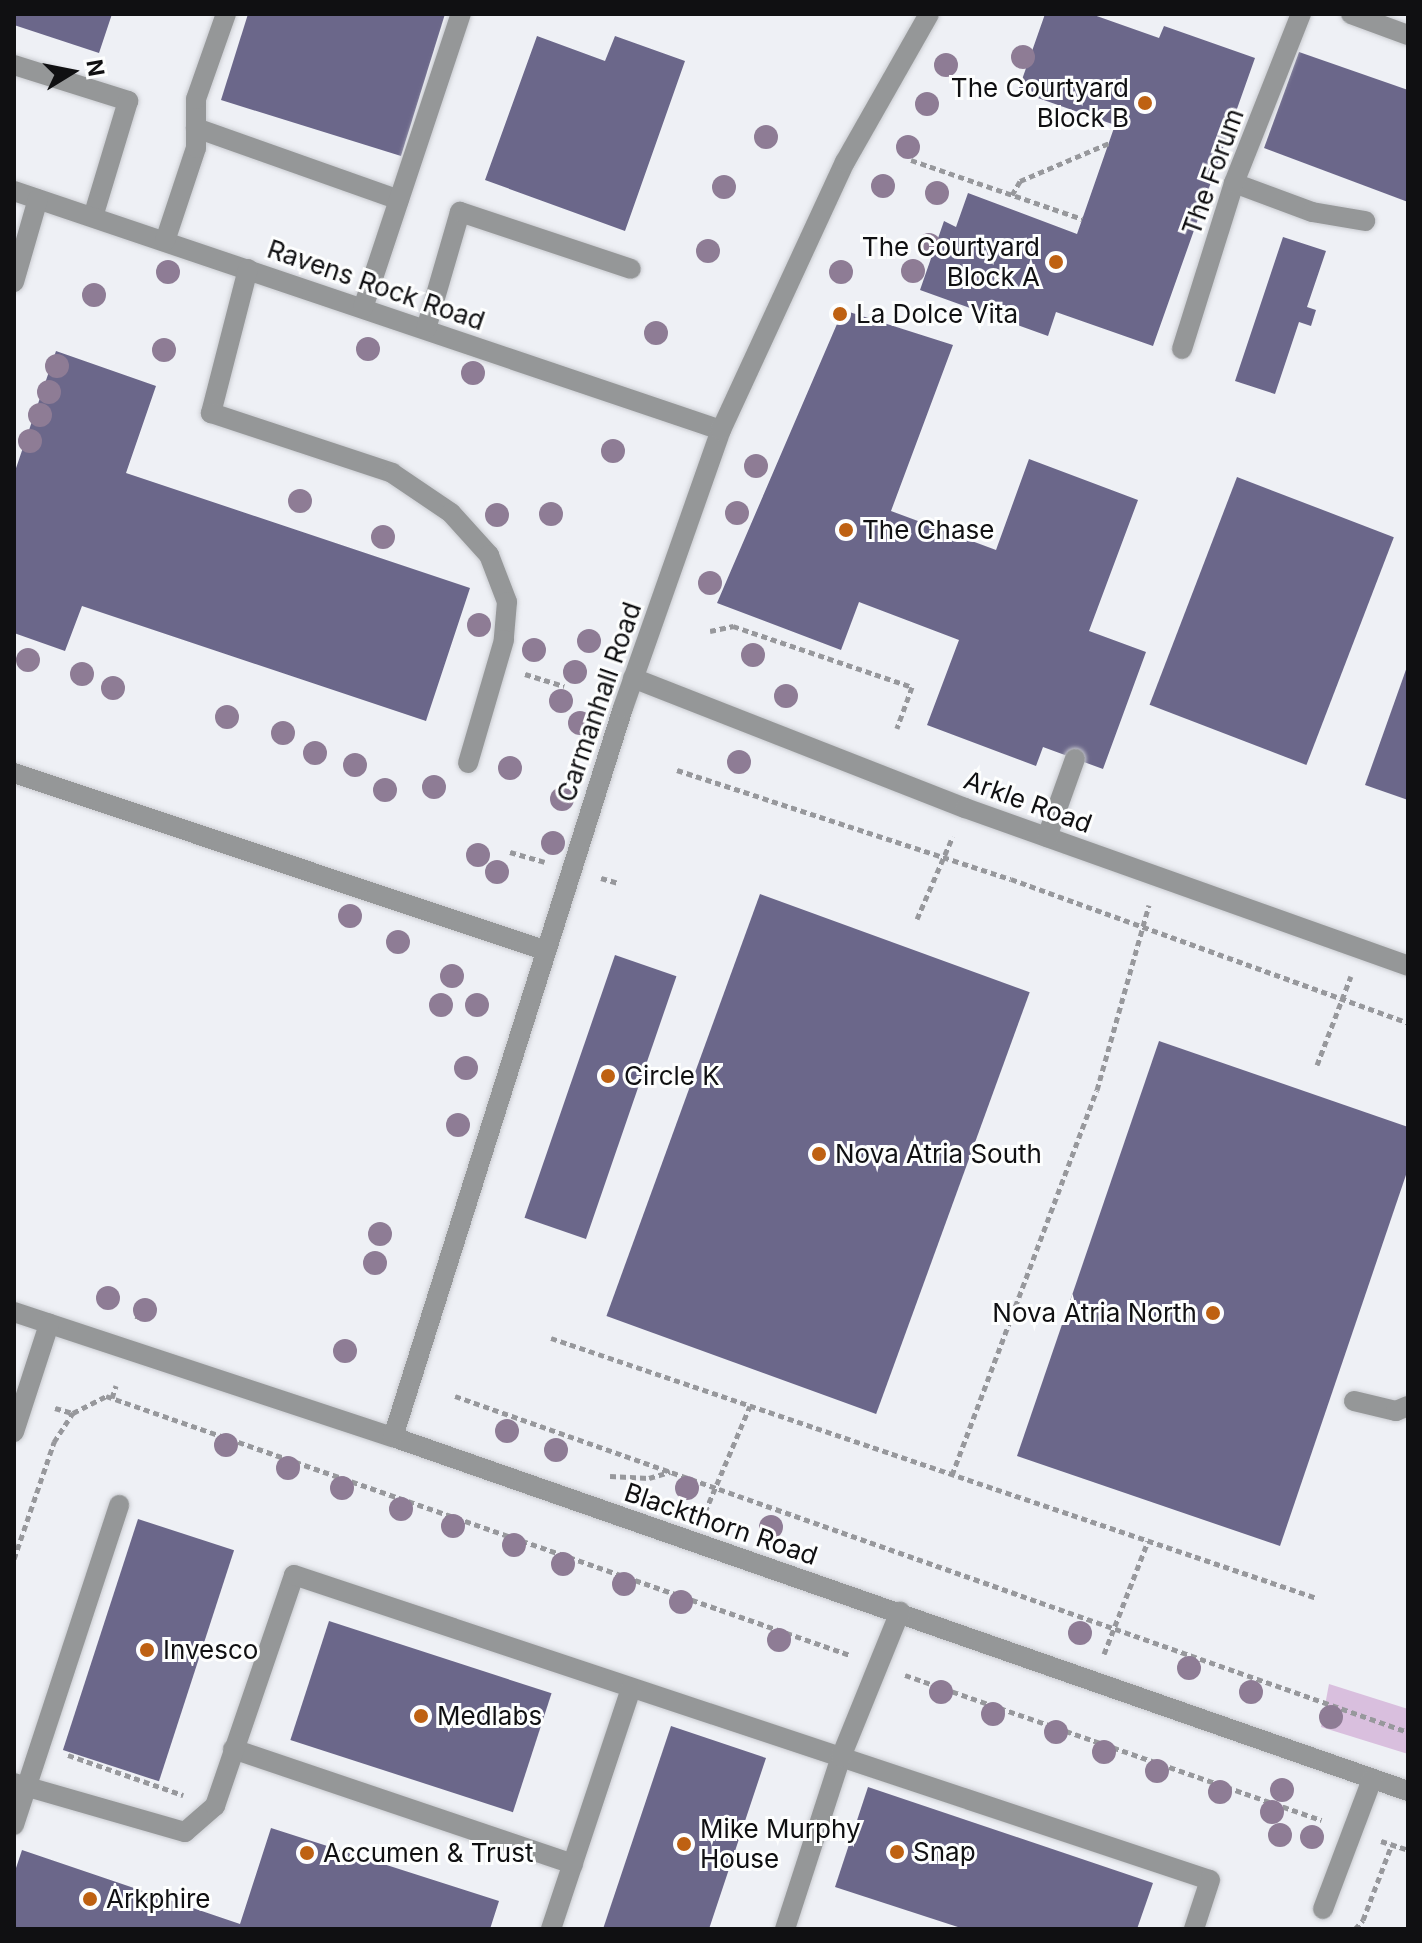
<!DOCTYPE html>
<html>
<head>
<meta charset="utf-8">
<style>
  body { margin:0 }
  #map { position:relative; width:1422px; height:1943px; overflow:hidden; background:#eef0f5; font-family:Inter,sans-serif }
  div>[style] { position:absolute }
  .green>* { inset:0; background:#d9bfde }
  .building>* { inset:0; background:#6b678a; transform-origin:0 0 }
  .path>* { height:5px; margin-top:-2.5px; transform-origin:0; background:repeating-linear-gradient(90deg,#97989c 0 6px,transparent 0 10px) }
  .roads { filter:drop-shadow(0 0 2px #caccd1) drop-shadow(0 0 2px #caccd1) }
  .minor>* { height:20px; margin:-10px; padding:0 10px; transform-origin:10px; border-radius:10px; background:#959798 }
  .trees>* { width:24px; height:24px; margin:-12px; border-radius:50%; background:#8e7c95 }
  .dots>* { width:22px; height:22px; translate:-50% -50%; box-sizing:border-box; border:4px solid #fdfefe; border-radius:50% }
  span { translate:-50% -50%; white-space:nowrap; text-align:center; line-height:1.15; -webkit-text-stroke:6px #fdfefe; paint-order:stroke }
  .poi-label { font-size:26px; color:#101012 }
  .right { translate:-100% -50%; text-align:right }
  .left { translate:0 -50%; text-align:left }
  .street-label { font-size:26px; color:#101012 }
  .frame { position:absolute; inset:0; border:16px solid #101012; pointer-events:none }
  .north { position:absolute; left:32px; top:32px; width:80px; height:80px; -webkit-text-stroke:6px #fdfefe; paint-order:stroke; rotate:80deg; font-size:22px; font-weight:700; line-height:32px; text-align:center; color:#101012 }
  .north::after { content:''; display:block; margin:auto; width:28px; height:36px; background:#101012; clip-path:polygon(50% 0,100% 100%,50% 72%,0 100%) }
</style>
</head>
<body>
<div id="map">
  <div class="green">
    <i style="clip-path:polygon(1329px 1684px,1408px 1709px,1408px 1754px,1321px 1727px)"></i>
  </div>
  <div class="building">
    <i style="clip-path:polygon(14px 14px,112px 14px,99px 53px,14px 25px)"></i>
    <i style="clip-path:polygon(248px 14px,445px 14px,401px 156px,221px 100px)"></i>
    <i style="clip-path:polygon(1045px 14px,1091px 14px,1159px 38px,1164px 26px,1255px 58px,1153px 346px,1056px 312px,1048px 336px,920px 290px,944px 221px,956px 227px,968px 193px,1077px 234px,1115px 125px,1018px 91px)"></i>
    <i style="clip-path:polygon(537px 36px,605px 61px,615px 36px,685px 61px,625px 231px,485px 180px)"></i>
    <i style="clip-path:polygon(1299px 52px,1408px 90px,1408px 202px,1264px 148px)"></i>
    <i style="clip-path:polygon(1283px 237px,1326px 251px,1307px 307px,1316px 310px,1311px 326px,1299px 322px,1275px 394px,1235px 381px)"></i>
    <i style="clip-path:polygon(843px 310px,953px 345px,891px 511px,996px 550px,1029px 459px,1138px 500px,1089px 631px,1146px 652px,1103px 769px,1043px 747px,1036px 766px,927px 725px,959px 640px,859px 602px,841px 650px,717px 603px)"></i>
    <i style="clip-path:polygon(56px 351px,156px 386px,126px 473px,470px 588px,426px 721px,82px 606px,65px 651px,14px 633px,14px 474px)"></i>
    <i style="left:1237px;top:477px;width:168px;height:244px;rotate:21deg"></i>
    <i style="clip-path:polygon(1408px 664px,1408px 800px,1365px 785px)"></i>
    <i style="left:760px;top:894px;width:287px;height:449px;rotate:20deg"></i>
    <i style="left:615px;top:955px;width:65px;height:278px;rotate:19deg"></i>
    <i style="clip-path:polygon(1159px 1041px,1408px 1127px,1408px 1169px,1280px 1546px,1017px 1456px)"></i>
    <i style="left:138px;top:1519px;width:101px;height:243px;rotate:18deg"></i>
    <i style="left:329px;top:1621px;width:234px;height:125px;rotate:18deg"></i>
    <i style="clip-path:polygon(671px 1726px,766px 1758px,709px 1929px,603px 1929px)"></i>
    <i style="clip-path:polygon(868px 1787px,1153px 1883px,1137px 1929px,964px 1929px,835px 1887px)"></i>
    <i style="clip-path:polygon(271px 1828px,499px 1901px,490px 1929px,14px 1929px,14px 1874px,22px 1850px,240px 1924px)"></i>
  </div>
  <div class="path">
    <i style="left:911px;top:160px;width:181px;rotate:19deg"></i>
    <i style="left:1012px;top:195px;width:16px;rotate:-60deg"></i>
    <i style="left:1020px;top:181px;width:97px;rotate:-23.1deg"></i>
    <i style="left:710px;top:631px;width:24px;rotate:-12deg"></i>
    <i style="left:733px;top:626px;width:189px;rotate:18.8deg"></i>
    <i style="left:912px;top:687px;width:44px;rotate:110.1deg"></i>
    <i style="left:525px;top:674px;width:41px;rotate:17.1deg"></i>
    <i style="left:677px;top:770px;width:351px;rotate:18.1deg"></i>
    <i style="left:1011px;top:879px;width:422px;rotate:19.9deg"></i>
    <i style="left:510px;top:852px;width:36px;rotate:16deg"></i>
    <i style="left:601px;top:878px;width:19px;rotate:16deg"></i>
    <i style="left:917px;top:919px;width:90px;rotate:-66.6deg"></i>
    <i style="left:1317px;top:1065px;width:95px;rotate:-69.1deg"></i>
    <i style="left:137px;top:1319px;width:19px;rotate:-72deg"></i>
    <i style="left:551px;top:1338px;width:809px;rotate:18.75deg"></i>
    <i style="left:455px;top:1396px;width:1010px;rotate:19.42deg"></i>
    <i style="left:112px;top:1398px;width:13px;rotate:-72deg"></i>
    <i style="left:55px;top:1408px;width:19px;rotate:16deg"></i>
    <i style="left:952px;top:1475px;width:411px;rotate:-69.4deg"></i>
    <i style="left:1097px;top:1090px;width:192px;rotate:-74.3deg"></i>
    <i style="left:610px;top:1476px;width:39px;rotate:3deg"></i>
    <i style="left:649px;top:1478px;width:22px;rotate:-16deg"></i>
    <i style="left:705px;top:1512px;width:115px;rotate:-67deg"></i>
    <i style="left:14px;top:1559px;width:124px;rotate:-71.1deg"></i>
    <i style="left:54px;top:1442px;width:35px;rotate:-57deg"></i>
    <i style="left:73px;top:1413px;width:37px;rotate:-27deg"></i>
    <i style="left:106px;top:1396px;width:788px;rotate:19.19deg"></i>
    <i style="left:1104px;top:1654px;width:121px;rotate:-68.7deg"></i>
    <i style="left:905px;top:1675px;width:441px;rotate:19.2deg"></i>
    <i style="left:68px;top:1755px;width:122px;rotate:19.2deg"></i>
    <i style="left:1381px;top:1841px;width:28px;rotate:18deg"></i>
    <i style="left:1355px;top:1929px;width:12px;rotate:-48deg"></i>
    <i style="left:1363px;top:1920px;width:81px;rotate:-69.1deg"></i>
  </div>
  <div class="roads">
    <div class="minor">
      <i style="left:1351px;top:14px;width:61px;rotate:20.2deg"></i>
      <i style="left:14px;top:65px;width:120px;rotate:17.5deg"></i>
      <i style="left:128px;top:101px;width:121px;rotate:106.8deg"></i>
      <i style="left:196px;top:128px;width:215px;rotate:19.5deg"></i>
      <i style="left:1234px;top:183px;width:83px;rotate:20.4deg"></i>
      <i style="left:1312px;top:212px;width:54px;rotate:9.6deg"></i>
      <i style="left:14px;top:191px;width:746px;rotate:18.68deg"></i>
      <i style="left:165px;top:241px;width:98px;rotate:-71.6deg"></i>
      <i style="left:196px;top:148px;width:49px;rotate:-90deg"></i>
      <i style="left:196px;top:99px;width:90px;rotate:-70.6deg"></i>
      <i style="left:248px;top:269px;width:149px;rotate:104.4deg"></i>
      <i style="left:211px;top:413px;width:191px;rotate:18.3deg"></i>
      <i style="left:392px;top:473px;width:71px;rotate:34.1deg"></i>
      <i style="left:451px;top:513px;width:57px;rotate:47.9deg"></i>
      <i style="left:489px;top:555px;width:50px;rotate:69deg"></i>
      <i style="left:507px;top:602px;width:38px;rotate:95deg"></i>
      <i style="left:504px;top:640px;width:128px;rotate:106.3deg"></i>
      <i style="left:14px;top:282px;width:86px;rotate:-73.9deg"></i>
      <i style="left:363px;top:308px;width:310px;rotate:-71.6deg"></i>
      <i style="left:426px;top:329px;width:122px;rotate:-73.8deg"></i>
      <i style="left:460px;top:212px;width:180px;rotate:18.4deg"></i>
      <i style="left:1182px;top:349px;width:174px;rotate:-72.6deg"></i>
      <i style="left:1234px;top:183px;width:182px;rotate:-68.4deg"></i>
      <i style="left:633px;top:678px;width:357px;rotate:21.4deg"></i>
      <i style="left:965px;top:808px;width:470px;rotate:19.6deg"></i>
      <i style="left:14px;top:773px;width:559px;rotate:18.47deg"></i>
      <i style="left:1047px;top:837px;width:83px;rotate:-70.3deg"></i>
      <i style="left:14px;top:1312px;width:399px;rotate:18.3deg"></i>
      <i style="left:393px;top:1437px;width:1075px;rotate:19.23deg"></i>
      <i style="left:1354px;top:1401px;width:43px;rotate:13.4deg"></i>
      <i style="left:1396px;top:1411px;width:13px;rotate:-23deg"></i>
      <i style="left:14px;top:1432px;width:114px;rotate:-72deg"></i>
      <i style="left:393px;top:1437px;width:764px;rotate:-72.49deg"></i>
      <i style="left:623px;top:708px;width:295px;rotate:-70.6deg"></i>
      <i style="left:721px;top:430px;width:295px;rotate:-65.2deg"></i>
      <i style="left:845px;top:162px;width:170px;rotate:-60.4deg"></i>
      <i style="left:233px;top:1749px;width:359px;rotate:18.7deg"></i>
      <i style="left:14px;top:1783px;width:178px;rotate:16deg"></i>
      <i style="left:185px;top:1832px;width:40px;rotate:-41deg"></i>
      <i style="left:215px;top:1806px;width:244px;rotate:-71.1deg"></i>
      <i style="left:294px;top:1575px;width:965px;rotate:18.42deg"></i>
      <i style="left:1210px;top:1880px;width:52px;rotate:108.1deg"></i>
      <i style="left:14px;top:1825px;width:337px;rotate:-71.8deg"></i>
      <i style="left:1323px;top:1909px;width:139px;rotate:-69.3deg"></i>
      <i style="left:551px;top:1929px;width:254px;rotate:-71.6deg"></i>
      <i style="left:785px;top:1929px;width:181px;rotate:-72deg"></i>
      <i style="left:841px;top:1757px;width:157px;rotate:-67.9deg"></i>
    </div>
  </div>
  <div class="trees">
    <i style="left:1023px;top:57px"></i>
    <i style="left:946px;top:65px"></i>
    <i style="left:927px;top:104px"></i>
    <i style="left:766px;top:137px"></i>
    <i style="left:908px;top:147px"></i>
    <i style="left:883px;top:186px"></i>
    <i style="left:724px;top:187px"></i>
    <i style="left:937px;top:193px"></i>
    <i style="left:929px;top:245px"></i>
    <i style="left:708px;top:251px"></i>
    <i style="left:913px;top:271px"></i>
    <i style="left:168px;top:272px"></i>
    <i style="left:841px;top:272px"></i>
    <i style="left:94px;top:295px"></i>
    <i style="left:656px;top:333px"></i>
    <i style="left:368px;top:349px"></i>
    <i style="left:164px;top:350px"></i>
    <i style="left:57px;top:366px"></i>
    <i style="left:473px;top:373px"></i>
    <i style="left:49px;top:392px"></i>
    <i style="left:40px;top:415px"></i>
    <i style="left:30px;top:441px"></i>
    <i style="left:613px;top:451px"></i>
    <i style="left:756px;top:466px"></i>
    <i style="left:300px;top:501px"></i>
    <i style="left:737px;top:513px"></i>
    <i style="left:551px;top:514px"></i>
    <i style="left:497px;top:515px"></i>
    <i style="left:383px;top:537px"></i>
    <i style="left:710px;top:583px"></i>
    <i style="left:479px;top:625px"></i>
    <i style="left:589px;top:641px"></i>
    <i style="left:534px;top:650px"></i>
    <i style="left:753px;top:655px"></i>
    <i style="left:28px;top:660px"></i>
    <i style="left:575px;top:672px"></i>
    <i style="left:82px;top:674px"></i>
    <i style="left:113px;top:688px"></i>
    <i style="left:786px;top:696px"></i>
    <i style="left:561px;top:701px"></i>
    <i style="left:227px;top:717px"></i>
    <i style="left:580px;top:723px"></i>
    <i style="left:283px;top:733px"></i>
    <i style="left:315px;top:753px"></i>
    <i style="left:739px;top:762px"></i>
    <i style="left:355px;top:765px"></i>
    <i style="left:510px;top:768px"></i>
    <i style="left:434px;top:787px"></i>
    <i style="left:385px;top:790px"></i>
    <i style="left:562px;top:799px"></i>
    <i style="left:553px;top:843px"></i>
    <i style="left:478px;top:855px"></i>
    <i style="left:497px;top:872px"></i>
    <i style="left:350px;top:916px"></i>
    <i style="left:398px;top:942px"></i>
    <i style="left:452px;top:976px"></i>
    <i style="left:441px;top:1005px"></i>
    <i style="left:477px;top:1005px"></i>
    <i style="left:466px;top:1068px"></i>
    <i style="left:458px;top:1125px"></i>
    <i style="left:380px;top:1234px"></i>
    <i style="left:375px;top:1263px"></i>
    <i style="left:108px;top:1298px"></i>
    <i style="left:145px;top:1310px"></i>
    <i style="left:345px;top:1351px"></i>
    <i style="left:507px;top:1431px"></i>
    <i style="left:226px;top:1445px"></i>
    <i style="left:556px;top:1450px"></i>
    <i style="left:288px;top:1468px"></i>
    <i style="left:342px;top:1488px"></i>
    <i style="left:687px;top:1488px"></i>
    <i style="left:401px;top:1509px"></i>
    <i style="left:453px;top:1526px"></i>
    <i style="left:771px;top:1527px"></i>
    <i style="left:514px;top:1545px"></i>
    <i style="left:563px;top:1564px"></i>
    <i style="left:624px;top:1584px"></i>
    <i style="left:681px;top:1602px"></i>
    <i style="left:1080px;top:1633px"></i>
    <i style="left:779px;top:1640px"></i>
    <i style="left:1189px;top:1668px"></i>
    <i style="left:941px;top:1692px"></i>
    <i style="left:1251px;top:1692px"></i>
    <i style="left:993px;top:1714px"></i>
    <i style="left:1331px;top:1717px"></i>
    <i style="left:1056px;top:1732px"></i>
    <i style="left:1104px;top:1752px"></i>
    <i style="left:1157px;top:1771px"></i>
    <i style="left:1282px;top:1790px"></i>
    <i style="left:1220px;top:1792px"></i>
    <i style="left:1272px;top:1812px"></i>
    <i style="left:1280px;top:1835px"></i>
    <i style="left:1312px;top:1837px"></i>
  </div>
  <div class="dots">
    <i style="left:1145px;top:103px;background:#be6112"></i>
    <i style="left:1056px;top:262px;background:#be6112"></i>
    <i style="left:840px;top:314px;background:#be6112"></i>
    <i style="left:846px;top:530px;background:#be6112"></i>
    <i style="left:608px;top:1076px;background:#be6112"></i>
    <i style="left:819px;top:1154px;background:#be6112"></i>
    <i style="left:1213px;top:1313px;background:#be6112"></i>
    <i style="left:147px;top:1650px;background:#be6112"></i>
    <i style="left:421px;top:1716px;background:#be6112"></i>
    <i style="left:684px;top:1844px;background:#be6112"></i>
    <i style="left:897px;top:1852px;background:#be6112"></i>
    <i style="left:307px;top:1853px;background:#be6112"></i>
    <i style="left:90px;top:1899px;background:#be6112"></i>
  </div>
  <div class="poi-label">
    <span class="right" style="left:1129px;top:103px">The Courtyard<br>Block B</span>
    <span class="right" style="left:1040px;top:262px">The Courtyard<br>Block A</span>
    <span class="left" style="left:856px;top:314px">La Dolce Vita</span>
    <span class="left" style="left:862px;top:530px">The Chase</span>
    <span class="left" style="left:624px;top:1076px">Circle K</span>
    <span class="left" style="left:835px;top:1154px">Nova Atria South</span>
    <span class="right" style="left:1197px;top:1313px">Nova Atria North</span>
    <span class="left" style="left:163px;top:1650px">Invesco</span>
    <span class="left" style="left:437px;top:1716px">Medlabs</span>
    <span class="left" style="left:700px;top:1844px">Mike Murphy<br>House</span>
    <span class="left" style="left:913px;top:1852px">Snap</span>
    <span class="left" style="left:323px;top:1853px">Accumen &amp; Trust</span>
    <span class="left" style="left:106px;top:1899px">Arkphire</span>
  </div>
  <div class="street-label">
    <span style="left:1213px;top:172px;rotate:-70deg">The Forum</span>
    <span style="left:376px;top:285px;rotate:19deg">Ravens Rock Road</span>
    <span style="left:599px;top:702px;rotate:-71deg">Carmanhall Road</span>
    <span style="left:1028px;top:802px;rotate:20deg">Arkle Road</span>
    <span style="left:721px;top:1524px;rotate:19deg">Blackthorn Road</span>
  </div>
  <div class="frame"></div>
  <div class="north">N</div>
</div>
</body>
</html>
